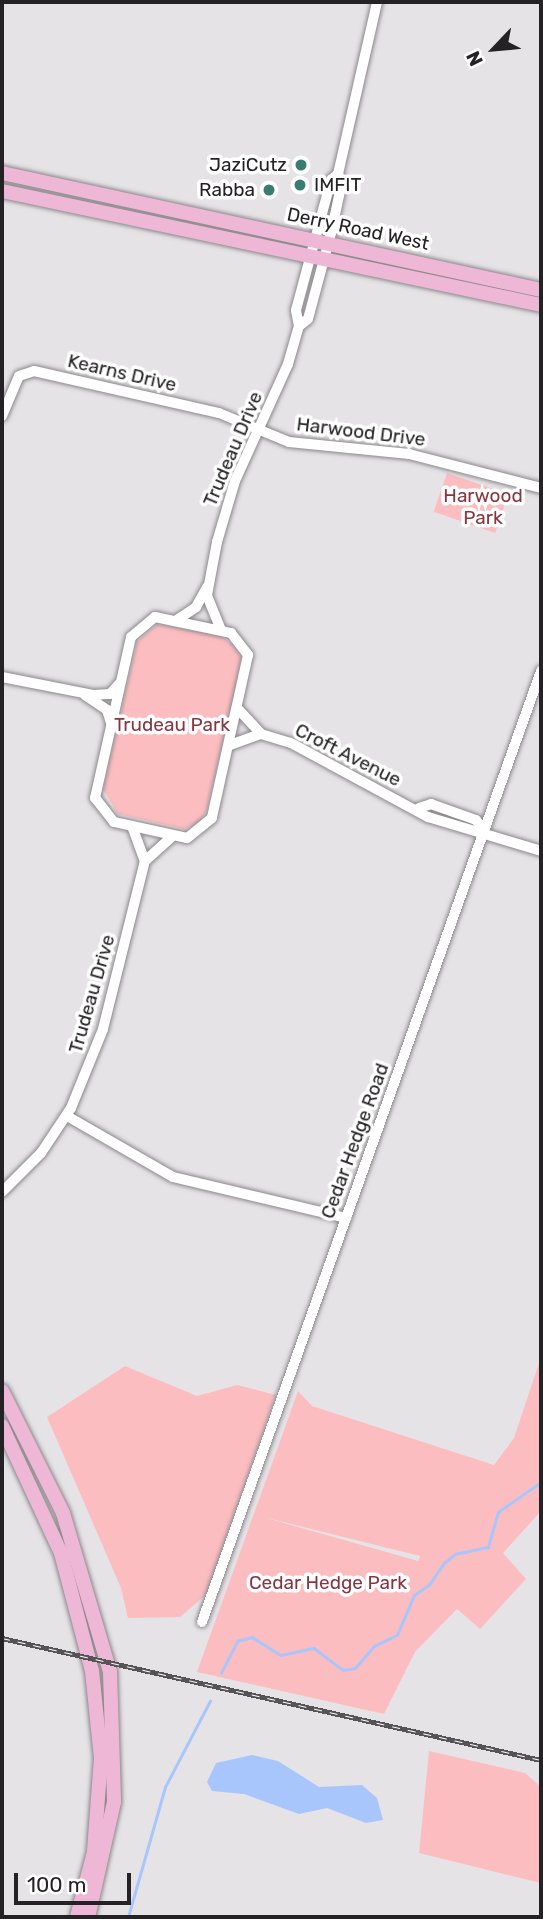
<!DOCTYPE html>
<html>
<head>
<meta charset="utf-8">
<style>
  body { margin:0 }
  #map { position:relative; width:543px; height:1919px; overflow:hidden; background:#e6e3e7; font-family:Rubik,sans-serif }
  div>[style] { position:absolute }
  .green>* { inset:0; background:#fcbdc0; transform-origin:0 0 }
  .water>* { inset:0; background:#a9c6fc }
  .stream>* { height:2.5px; margin:-1.25px; padding:0 1.25px; transform-origin:1.25px; border-radius:1.25px; background:#a9c6fc }
  .roads { filter:drop-shadow(0 0 2px #8b888b) drop-shadow(0 0 2px #8b888b) }
  .minor>* { height:10px; margin:-5px; padding:0 5px; transform-origin:5px; border-radius:5px; background:#fff }
  .major>* { height:14px; margin:-7px; padding:0 7px; transform-origin:7px; border-radius:7px; background:#efb7d6 }
  .rail>* { height:5px; margin-top:-2.5px; transform-origin:0; background:repeating-linear-gradient(90deg,#fff 0 8px,#555355 0 16px); box-sizing:border-box; border-block:2px solid #555355 }
  .dots>* { width:19px; height:19px; translate:-50% -50%; box-sizing:border-box; border:4px solid #fff; border-radius:50% }
  span { translate:-50% -50%; white-space:nowrap; text-align:center; line-height:1.15; -webkit-text-stroke:7px #fff; paint-order:stroke }
  .poi-label { font-size:19px; color:#242224 }
  .right { translate:-100% -50%; text-align:right }
  .left { translate:0 -50%; text-align:left }
  .street-label { font-size:19px; color:#242224 }
  .park-label { font-size:19px; color:#883540 }
  .frame { position:absolute; inset:0; border:4px solid #242224; pointer-events:none }
  .north { position:absolute; left:459px; top:14px; width:70px; height:70px; -webkit-text-stroke:5px #fff; paint-order:stroke; rotate:244deg; font-size:19px; font-weight:700; line-height:28px; text-align:center; color:#242224 }
  .north::after { content:''; display:block; margin:auto; width:24px; height:32px; background:#242224; clip-path:polygon(50% 0,100% 100%,50% 72%,0 100%) }
  .scale { position:absolute; left:14px; top:1873px; width:117px; height:32px; box-sizing:border-box; border:4px solid #242224; border-top:0; padding-left:9px; font-size:21px; line-height:24px; white-space:nowrap; color:#242224; -webkit-text-stroke:5px #fff; paint-order:stroke }
</style>
</head>
<body>
<div id="map">
  <div class="green">
    <i style="left:447px;top:473px;width:65px;height:41px;rotate:19deg"></i>
    <i style="clip-path:polygon(158px 624px,222px 636px,238px 650px,242px 662px,207px 809px,200px 822px,184px 829px,118px 814px,103px 789px,137px 642px)"></i>
    <i style="clip-path:polygon(evenodd,541px 1357px,541px 1511px,503px 1553px,526px 1579px,480px 1629px,457px 1609px,415px 1652px,384px 1714px,197px 1672px,298px 1391px,312px 1406px,494px 1465px,514px 1438px,541px 1357px,263px 1517px,420px 1556px,420px 1557px,418px 1561px,263px 1517px)"></i>
    <i style="clip-path:polygon(125px 1366px,197px 1396px,237px 1385px,276px 1395px,207px 1594px,180px 1617px,128px 1618px,121px 1588px,47px 1417px)"></i>
    <i style="clip-path:polygon(429px 1751px,525px 1773px,541px 1787px,541px 1883px,419px 1853px)"></i>
  </div>
  <div class="water">
    <i style="clip-path:polygon(252px 1755px,278px 1761px,319px 1787px,362px 1785px,377px 1798px,383px 1820px,366px 1823px,327px 1808px,299px 1814px,244px 1794px,212px 1791px,207px 1782px,216px 1763px)"></i>
  </div>
  <div class="stream">
    <i style="left:221px;top:1673px;width:36px;rotate:-63deg"></i>
    <i style="left:237px;top:1641px;width:16px;rotate:-15deg"></i>
    <i style="left:252px;top:1637px;width:34px;rotate:32deg"></i>
    <i style="left:281px;top:1655px;width:34px;rotate:-12deg"></i>
    <i style="left:314px;top:1648px;width:36px;rotate:37deg"></i>
    <i style="left:343px;top:1670px;width:12px;rotate:-9deg"></i>
    <i style="left:355px;top:1668px;width:29px;rotate:-49deg"></i>
    <i style="left:374px;top:1646px;width:25px;rotate:-26deg"></i>
    <i style="left:397px;top:1635px;width:43px;rotate:-67deg"></i>
    <i style="left:414px;top:1595px;width:18px;rotate:-34deg"></i>
    <i style="left:429px;top:1585px;width:27px;rotate:-56deg"></i>
    <i style="left:444px;top:1563px;width:14px;rotate:-39deg"></i>
    <i style="left:455px;top:1554px;width:34px;rotate:-12deg"></i>
    <i style="left:488px;top:1547px;width:36px;rotate:-74deg"></i>
    <i style="left:498px;top:1512px;width:52px;rotate:-34.9deg"></i>
    <i style="left:128px;top:1917px;width:135px;rotate:-74.1deg"></i>
    <i style="left:165px;top:1787px;width:97px;rotate:-62.4deg"></i>
  </div>
  <div class="roads">
    <div class="minor">
      <i style="left:299px;top:326px;width:11px;rotate:-38deg"></i>
      <i style="left:308px;top:319px;width:89px;rotate:-75deg"></i>
      <i style="left:331px;top:233px;width:52px;rotate:-77.8deg"></i>
      <i style="left:342px;top:182px;width:9px;rotate:-117deg"></i>
      <i style="left:2px;top:416px;width:43px;rotate:-67deg"></i>
      <i style="left:19px;top:376px;width:16px;rotate:-18deg"></i>
      <i style="left:34px;top:371px;width:190px;rotate:12.8deg"></i>
      <i style="left:219px;top:413px;width:76px;rotate:22.5deg"></i>
      <i style="left:289px;top:442px;width:121px;rotate:5.7deg"></i>
      <i style="left:409px;top:454px;width:136px;rotate:14.4deg"></i>
      <i style="left:155px;top:617px;width:78px;rotate:11.9deg"></i>
      <i style="left:231px;top:633px;width:28px;rotate:52deg"></i>
      <i style="left:248px;top:655px;width:167px;rotate:102.5deg"></i>
      <i style="left:212px;top:818px;width:32px;rotate:141deg"></i>
      <i style="left:187px;top:838px;width:75px;rotate:-167.6deg"></i>
      <i style="left:114px;top:822px;width:31px;rotate:-128deg"></i>
      <i style="left:95px;top:798px;width:165px;rotate:-77.4deg"></i>
      <i style="left:131px;top:637px;width:31px;rotate:-40deg"></i>
      <i style="left:177px;top:620px;width:23px;rotate:-34deg"></i>
      <i style="left:196px;top:607px;width:23px;rotate:-61deg"></i>
      <i style="left:221px;top:630px;width:38px;rotate:-112deg"></i>
      <i style="left:207px;top:595px;width:54px;rotate:-79.3deg"></i>
      <i style="left:217px;top:542px;width:64px;rotate:-73.6deg"></i>
      <i style="left:235px;top:481px;width:128px;rotate:-65.6deg"></i>
      <i style="left:288px;top:364px;width:40px;rotate:-74deg"></i>
      <i style="left:299px;top:326px;width:16px;rotate:-101deg"></i>
      <i style="left:296px;top:310px;width:135px;rotate:-74.9deg"></i>
      <i style="left:331px;top:180px;width:9px;rotate:-41deg"></i>
      <i style="left:338px;top:174px;width:176px;rotate:-77.2deg"></i>
      <i style="left:2px;top:677px;width:94px;rotate:11.1deg"></i>
      <i style="left:94px;top:695px;width:16px;rotate:-4deg"></i>
      <i style="left:110px;top:694px;width:13px;rotate:-48deg"></i>
      <i style="left:85px;top:695px;width:27px;rotate:34deg"></i>
      <i style="left:107px;top:710px;width:14px;rotate:73deg"></i>
      <i style="left:238px;top:709px;width:34px;rotate:47deg"></i>
      <i style="left:230px;top:745px;width:33px;rotate:-20deg"></i>
      <i style="left:261px;top:734px;width:31px;rotate:17deg"></i>
      <i style="left:291px;top:743px;width:156px;rotate:28.4deg"></i>
      <i style="left:428px;top:817px;width:118px;rotate:16.7deg"></i>
      <i style="left:419px;top:808px;width:13px;rotate:-18deg"></i>
      <i style="left:431px;top:804px;width:48px;rotate:19.6deg"></i>
      <i style="left:476px;top:820px;width:14px;rotate:54deg"></i>
      <i style="left:132px;top:826px;width:37px;rotate:70deg"></i>
      <i style="left:67px;top:1116px;width:122px;rotate:29.9deg"></i>
      <i style="left:173px;top:1177px;width:178px;rotate:13.3deg"></i>
      <i style="left:2px;top:1192px;width:55px;rotate:-45deg"></i>
      <i style="left:41px;top:1153px;width:54px;rotate:-56.3deg"></i>
      <i style="left:71px;top:1108px;width:85px;rotate:-67.9deg"></i>
      <i style="left:103px;top:1029px;width:173px;rotate:-76deg"></i>
      <i style="left:145px;top:861px;width:38px;rotate:-42deg"></i>
      <i style="left:202px;top:1622px;width:1010px;rotate:-70.38deg"></i>
    </div>
    <div class="major">
      <i style="left:2px;top:173px;width:552px;rotate:12.25deg"></i>
      <i style="left:2px;top:191px;width:551px;rotate:11.94deg"></i>
      <i style="left:2px;top:1391px;width:136px;rotate:63.4deg"></i>
      <i style="left:63px;top:1513px;width:166px;rotate:73.5deg"></i>
      <i style="left:110px;top:1672px;width:130px;rotate:88.2deg"></i>
      <i style="left:114px;top:1802px;width:118px;rotate:102.7deg"></i>
      <i style="left:2px;top:1426px;width:140px;rotate:65.1deg"></i>
      <i style="left:61px;top:1553px;width:122px;rotate:75.3deg"></i>
      <i style="left:92px;top:1671px;width:87px;rotate:84.1deg"></i>
      <i style="left:101px;top:1758px;width:94px;rotate:94.3deg"></i>
      <i style="left:94px;top:1852px;width:67px;rotate:104.7deg"></i>
    </div>
  </div>
  <div class="rail">
    <i style="left:2px;top:1638px;width:553px;rotate:12.75deg"></i>
  </div>
  <div class="dots">
    <i style="left:301px;top:165px;background:#3a7d70"></i>
    <i style="left:300px;top:185px;background:#3a7d70"></i>
    <i style="left:269px;top:190px;background:#3a7d70"></i>
  </div>
  <div class="poi-label">
    <span class="right" style="left:287px;top:165px">JaziCutz</span>
    <span class="left" style="left:314px;top:185px">IMFIT</span>
    <span class="right" style="left:255px;top:190px">Rabba</span>
  </div>
  <div class="street-label">
    <span style="left:358px;top:229px;rotate:12deg">Derry Road West</span>
    <span style="left:122px;top:373px;rotate:13deg">Kearns Drive</span>
    <span style="left:361px;top:432px;rotate:7deg">Harwood Drive</span>
    <span style="left:233px;top:449px;rotate:-67deg">Trudeau Drive</span>
    <span style="left:348px;top:755px;rotate:27deg">Croft Avenue</span>
    <span style="left:92px;top:994px;rotate:-74deg">Trudeau Drive</span>
    <span style="left:355px;top:1141px;rotate:-70deg">Cedar Hedge Road</span>
  </div>
  <div class="park-label">
    <span style="left:483px;top:507px">Harwood<br>Park</span>
    <span style="left:172px;top:725px">Trudeau Park</span>
    <span style="left:328px;top:1583px">Cedar Hedge Park</span>
  </div>
  <div class="frame"></div>
  <div class="north">N</div>
  <div class="scale">100 m</div>
</div>
</body>
</html>
